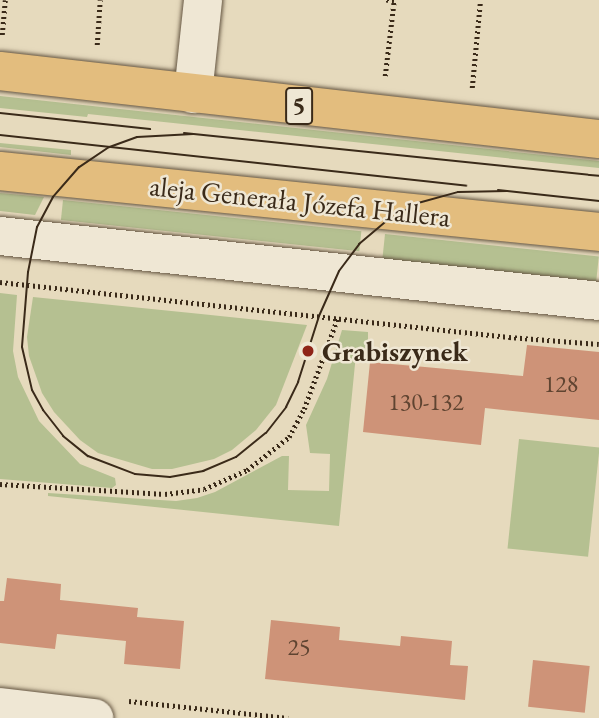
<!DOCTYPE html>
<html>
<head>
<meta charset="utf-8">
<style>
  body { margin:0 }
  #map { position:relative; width:599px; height:718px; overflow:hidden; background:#e6dabd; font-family:"EB Garamond",serif }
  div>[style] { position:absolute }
  .green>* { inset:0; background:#b5c091; transform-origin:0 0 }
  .building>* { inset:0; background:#ce9378; transform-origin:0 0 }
  .path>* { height:4.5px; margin-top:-2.25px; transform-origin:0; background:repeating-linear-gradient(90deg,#3a2a19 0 2px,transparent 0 5.5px) }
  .roads { filter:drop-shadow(0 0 2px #655642) drop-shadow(0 0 2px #655642) }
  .minor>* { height:38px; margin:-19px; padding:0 19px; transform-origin:19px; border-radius:19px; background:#efe7d4 }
  .major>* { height:38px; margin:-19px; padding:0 19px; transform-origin:19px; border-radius:19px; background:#e3bd7e }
  .tram>* { height:2px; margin:-1px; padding:0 1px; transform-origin:1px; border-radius:1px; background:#3a2a19 }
  .dots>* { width:19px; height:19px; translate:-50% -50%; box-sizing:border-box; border:4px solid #efe7d4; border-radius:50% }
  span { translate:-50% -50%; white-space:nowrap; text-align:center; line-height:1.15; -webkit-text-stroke:5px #efe7d4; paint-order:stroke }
  .number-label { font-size:24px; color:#5f4431 }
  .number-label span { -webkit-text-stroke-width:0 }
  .shield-label span { padding:2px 5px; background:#efe7d4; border:2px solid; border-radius:5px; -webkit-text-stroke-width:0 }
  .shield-label { font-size:26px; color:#3a2a19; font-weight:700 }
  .street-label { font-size:28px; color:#3a2a19 }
  .poi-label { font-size:28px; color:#3a2a19; font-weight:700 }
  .left { translate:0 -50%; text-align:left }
</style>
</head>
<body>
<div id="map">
  <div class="green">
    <i style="clip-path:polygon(0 96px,599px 161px,599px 168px,88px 114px,87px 117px,0 108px)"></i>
    <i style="clip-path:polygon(0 143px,71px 150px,71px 155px,0 147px)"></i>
    <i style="clip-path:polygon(0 193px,44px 197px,35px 215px,0 211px)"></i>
    <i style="left:63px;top:200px;width:300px;height:20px;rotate:6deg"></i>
    <i style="left:385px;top:234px;width:215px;height:25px;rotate:6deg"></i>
    <i style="clip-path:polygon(0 293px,17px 295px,13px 351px,18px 377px,39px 421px,80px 464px,115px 478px,116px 485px,112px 488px,0 479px)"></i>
    <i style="clip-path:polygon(33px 297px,201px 314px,307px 325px,276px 405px,256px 430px,232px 450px,214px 459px,172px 469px,152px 469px,98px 453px,80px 440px,54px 412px,42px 393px,29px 356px,27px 337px)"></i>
    <i style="clip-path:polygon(342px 330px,368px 332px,368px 355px,356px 354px,339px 526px,48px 496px,48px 493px,176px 501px,197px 498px,215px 492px,282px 456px,289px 456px,288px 490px,329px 491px,330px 454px,310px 453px,306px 425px,327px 379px)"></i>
    <i style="left:519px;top:439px;width:81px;height:110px;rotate:6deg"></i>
  </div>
  <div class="building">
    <i style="clip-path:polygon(527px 345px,599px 352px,599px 420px,485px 408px,481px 445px,363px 432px,370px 362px,523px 376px)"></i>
    <i style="clip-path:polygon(7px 578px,61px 584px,60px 600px,138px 608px,137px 617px,184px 621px,180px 669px,124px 664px,126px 641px,57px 634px,55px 649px,0 643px,0 601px,4px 601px)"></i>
    <i style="clip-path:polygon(271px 620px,340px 627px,339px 640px,400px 646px,401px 636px,452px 641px,450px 665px,468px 666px,465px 700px,265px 679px)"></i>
    <i style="left:533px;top:660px;width:57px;height:47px;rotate:6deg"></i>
  </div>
  <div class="path">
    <i style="left:2px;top:35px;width:35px;rotate:-85deg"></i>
    <i style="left:97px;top:45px;width:45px;rotate:-86.2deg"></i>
    <i style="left:385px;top:76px;width:76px;rotate:-83.2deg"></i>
    <i style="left:394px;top:1px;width:8px;rotate:-173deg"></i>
    <i style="left:472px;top:88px;width:85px;rotate:-84.6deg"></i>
    <i style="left:0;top:282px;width:512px;rotate:6.17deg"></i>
    <i style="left:509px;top:337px;width:90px;rotate:4.4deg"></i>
    <i style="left:0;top:484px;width:165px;rotate:3.5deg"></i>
    <i style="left:165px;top:494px;width:39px;rotate:-7deg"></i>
    <i style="left:204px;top:489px;width:47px;rotate:-23.8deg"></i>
    <i style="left:247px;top:470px;width:53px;rotate:-38.2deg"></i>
    <i style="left:289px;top:437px;width:32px;rotate:-62deg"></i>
    <i style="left:304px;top:409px;width:98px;rotate:-69.7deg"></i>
    <i style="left:129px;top:701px;width:160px;rotate:6.1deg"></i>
  </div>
  <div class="roads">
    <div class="minor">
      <i style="left:193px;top:94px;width:95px;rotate:-83.9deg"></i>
      <i style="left:0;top:236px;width:603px;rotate:6.19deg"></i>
      <i style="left:0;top:707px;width:95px;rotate:6.7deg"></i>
    </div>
    <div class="major">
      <i style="left:0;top:71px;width:603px;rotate:6.48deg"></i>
      <i style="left:0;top:171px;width:602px;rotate:5.81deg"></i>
    </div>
  </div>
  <div class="tram">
    <i style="left:0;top:113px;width:151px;rotate:6.1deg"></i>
    <i style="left:184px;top:133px;width:417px;rotate:5.9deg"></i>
    <i style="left:193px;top:134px;width:56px;rotate:176.9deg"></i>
    <i style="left:137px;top:137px;width:30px;rotate:160deg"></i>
    <i style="left:109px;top:147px;width:36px;rotate:146deg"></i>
    <i style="left:79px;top:167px;width:40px;rotate:131deg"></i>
    <i style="left:53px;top:197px;width:34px;rotate:118deg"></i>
    <i style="left:37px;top:227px;width:46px;rotate:101.3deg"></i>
    <i style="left:28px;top:272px;width:75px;rotate:94.6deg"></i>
    <i style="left:22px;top:347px;width:44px;rotate:76.9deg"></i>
    <i style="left:32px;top:390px;width:23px;rotate:61deg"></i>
    <i style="left:43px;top:410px;width:33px;rotate:52deg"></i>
    <i style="left:63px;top:436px;width:32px;rotate:39deg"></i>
    <i style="left:88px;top:456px;width:50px;rotate:21deg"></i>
    <i style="left:135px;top:474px;width:35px;rotate:5deg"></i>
    <i style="left:170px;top:477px;width:34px;rotate:-10deg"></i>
    <i style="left:203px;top:471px;width:36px;rotate:-23deg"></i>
    <i style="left:236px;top:457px;width:38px;rotate:-39deg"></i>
    <i style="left:266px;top:433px;width:33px;rotate:-52deg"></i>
    <i style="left:286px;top:407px;width:28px;rotate:-64deg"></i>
    <i style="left:298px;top:382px;width:69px;rotate:-72.3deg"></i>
    <i style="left:319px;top:316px;width:49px;rotate:-66deg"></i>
    <i style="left:339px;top:271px;width:34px;rotate:-53deg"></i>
    <i style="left:359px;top:244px;width:38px;rotate:-40deg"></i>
    <i style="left:388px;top:220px;width:34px;rotate:-30deg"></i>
    <i style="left:418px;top:203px;width:41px;rotate:-15.4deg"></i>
    <i style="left:458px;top:192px;width:49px;rotate:-1.2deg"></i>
    <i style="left:0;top:135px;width:469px;rotate:6.2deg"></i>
    <i style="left:498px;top:190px;width:102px;rotate:6.2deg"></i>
  </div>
  <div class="dots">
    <i style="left:308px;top:351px;background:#8f2418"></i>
  </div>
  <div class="number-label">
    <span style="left:561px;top:384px">128</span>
    <span style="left:426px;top:402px">130-132</span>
    <span style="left:299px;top:647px">25</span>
  </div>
  <div class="shield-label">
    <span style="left:299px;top:106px">5</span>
  </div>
  <div class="street-label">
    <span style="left:300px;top:201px;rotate:6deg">aleja Generała Józefa Hallera</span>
  </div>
  <div class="poi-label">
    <span class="left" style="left:322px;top:351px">Grabiszynek</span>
  </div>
</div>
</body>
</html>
